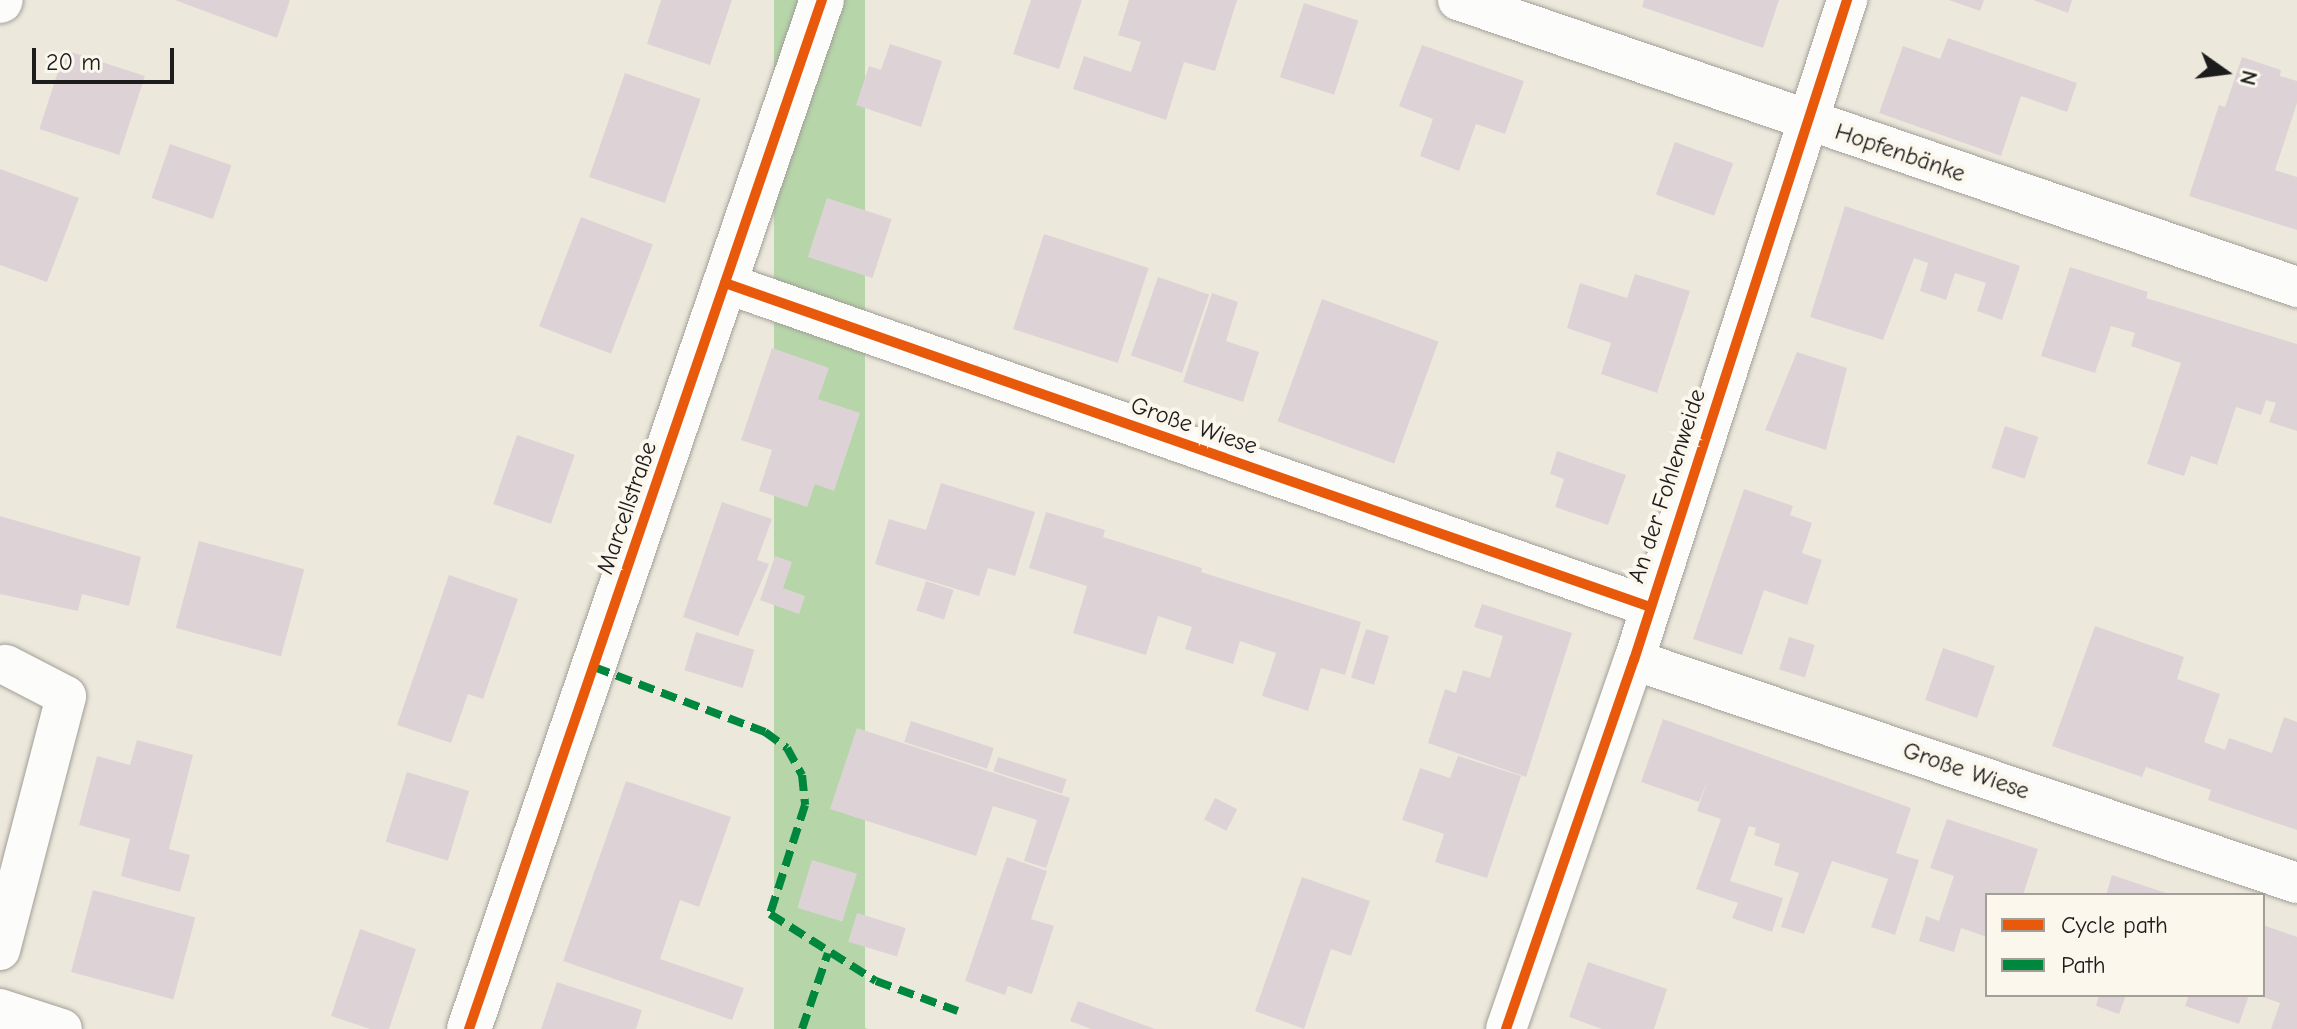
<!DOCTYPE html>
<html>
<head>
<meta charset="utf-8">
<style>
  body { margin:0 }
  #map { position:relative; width:2297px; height:1029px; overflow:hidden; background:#ede8dc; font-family:"Comic Neue",sans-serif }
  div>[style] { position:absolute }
  .green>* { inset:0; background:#b6d6a9; transform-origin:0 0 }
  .building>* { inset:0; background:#ddd3d6; transform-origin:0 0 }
  .roads { filter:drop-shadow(0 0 2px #a29f98) drop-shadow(0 0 2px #a29f98) }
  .minor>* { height:40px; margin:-20px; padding:0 20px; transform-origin:20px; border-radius:20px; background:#fcfcfa }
  .tertiary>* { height:44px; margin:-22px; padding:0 22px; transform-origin:22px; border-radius:22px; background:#fcfcfa }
  .quiet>* { height:8px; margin-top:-4px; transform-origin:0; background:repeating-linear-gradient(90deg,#00873e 0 16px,transparent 0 24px) }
  .cycleway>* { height:10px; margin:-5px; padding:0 5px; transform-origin:5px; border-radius:5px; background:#e8590c }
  span { translate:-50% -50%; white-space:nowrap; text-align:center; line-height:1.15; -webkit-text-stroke:8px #fbf7ec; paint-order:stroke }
  .street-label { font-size:24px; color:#1c1c1c }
  .legend { position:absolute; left:1985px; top:893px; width:280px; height:104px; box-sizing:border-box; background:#fbf7ec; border:2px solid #a29f99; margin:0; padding:10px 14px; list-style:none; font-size:24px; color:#1c1c1c }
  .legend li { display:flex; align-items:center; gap:16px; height:40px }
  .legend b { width:40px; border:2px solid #a29f99 }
  .north { position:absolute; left:2185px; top:32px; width:80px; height:80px; -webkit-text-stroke:6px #fbf7ec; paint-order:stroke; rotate:104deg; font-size:22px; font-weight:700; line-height:32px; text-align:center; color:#1c1c1c }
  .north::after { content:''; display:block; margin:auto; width:28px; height:36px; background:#1c1c1c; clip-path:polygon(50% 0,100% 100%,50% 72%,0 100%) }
  .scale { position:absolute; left:32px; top:48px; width:142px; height:36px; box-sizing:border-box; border:4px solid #1c1c1c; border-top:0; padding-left:10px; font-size:24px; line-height:28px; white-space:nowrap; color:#1c1c1c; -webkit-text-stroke:6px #fbf7ec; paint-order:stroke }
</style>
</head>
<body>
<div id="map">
  <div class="green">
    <i style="left:774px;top:0;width:91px;height:1089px"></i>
    <i style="clip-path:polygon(821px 1013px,868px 1029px,815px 1029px)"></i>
  </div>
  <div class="building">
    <i style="clip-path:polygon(175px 0,290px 0,277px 38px)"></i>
    <i style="clip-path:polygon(661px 0,732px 0,710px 65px,647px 44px)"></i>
    <i style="clip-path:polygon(1031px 0,1082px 0,1059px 69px,1013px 54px)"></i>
    <i style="clip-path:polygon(1129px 0,1237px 0,1215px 71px,1184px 62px,1166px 120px,1073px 89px,1084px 56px,1131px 72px,1141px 42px,1118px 35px)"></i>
    <i style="clip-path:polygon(1644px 0,1779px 0,1763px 48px,1642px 7px)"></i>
    <i style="clip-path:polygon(1949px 0,1984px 0,1980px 11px)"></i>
    <i style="clip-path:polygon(2033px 0,2072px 0,2068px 13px)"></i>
    <i style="left:1304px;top:3px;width:57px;height:78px;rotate:18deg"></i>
    <i style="clip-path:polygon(1948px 38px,2077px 83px,2067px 112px,2021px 96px,2001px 156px,1879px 113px,1903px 46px,1940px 59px)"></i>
    <i style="clip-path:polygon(890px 44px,942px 61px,921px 127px,856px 105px,869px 66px,881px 70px)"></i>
    <i style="clip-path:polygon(1422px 45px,1524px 81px,1505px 134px,1476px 124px,1459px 171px,1420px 156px,1433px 119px,1399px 106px)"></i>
    <i style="left:65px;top:50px;width:84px;height:83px;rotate:18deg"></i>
    <i style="clip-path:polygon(2242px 57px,2281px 70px,2280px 76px,2297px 81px,2297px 103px,2275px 170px,2297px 177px,2297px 230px,2189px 196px,2219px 105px,2225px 107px)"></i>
    <i style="left:625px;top:73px;width:80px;height:110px;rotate:19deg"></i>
    <i style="left:1675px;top:142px;width:62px;height:56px;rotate:20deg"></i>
    <i style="left:170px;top:144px;width:65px;height:57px;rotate:19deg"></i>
    <i style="clip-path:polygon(0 169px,79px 198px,47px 282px,0 265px)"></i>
    <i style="left:827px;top:198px;width:68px;height:62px;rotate:18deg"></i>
    <i style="clip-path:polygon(1845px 206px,2020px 266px,2002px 320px,1977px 311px,1986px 283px,1955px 273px,1946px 300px,1920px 291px,1928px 263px,1914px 258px,1883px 340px,1810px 317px)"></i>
    <i style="left:581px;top:217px;width:77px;height:117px;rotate:21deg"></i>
    <i style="left:1044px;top:234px;width:110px;height:100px;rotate:18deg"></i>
    <i style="clip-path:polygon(2070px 267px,2148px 292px,2146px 298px,2297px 344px,2297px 431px,2269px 422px,2276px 403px,2266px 400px,2261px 415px,2236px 407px,2217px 465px,2191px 456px,2184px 476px,2147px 464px,2181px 363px,2131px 346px,2135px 333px,2111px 326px,2095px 373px,2041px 356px)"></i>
    <i style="clip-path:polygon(1635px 274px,1690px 291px,1657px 393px,1601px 374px,1611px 343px,1567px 328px,1580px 283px,1627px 298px)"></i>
    <i style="left:1158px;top:277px;width:54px;height:83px;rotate:19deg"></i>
    <i style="clip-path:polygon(1212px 293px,1238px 302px,1226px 341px,1259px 352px,1243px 402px,1183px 382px)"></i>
    <i style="left:1322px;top:299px;width:124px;height:130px;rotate:20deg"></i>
    <i style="clip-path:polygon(772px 348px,829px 368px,818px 399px,860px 413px,834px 491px,815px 484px,807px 507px,759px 491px,772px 450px,741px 440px)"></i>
    <i style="clip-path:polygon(1797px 352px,1847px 368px,1826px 450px,1765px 430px)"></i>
    <i style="left:2005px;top:426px;width:35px;height:44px;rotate:18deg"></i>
    <i style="left:517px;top:435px;width:61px;height:73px;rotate:19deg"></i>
    <i style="clip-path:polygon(1557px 451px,1626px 475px,1608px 525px,1555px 507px,1564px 479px,1550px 474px)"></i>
    <i style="clip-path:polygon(941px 483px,1035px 512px,1015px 576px,988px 568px,979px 596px,875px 564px,889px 519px,926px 530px)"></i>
    <i style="clip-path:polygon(1744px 489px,1793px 506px,1790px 515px,1812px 523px,1802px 553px,1822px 560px,1807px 605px,1764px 590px,1742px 655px,1693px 639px)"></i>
    <i style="clip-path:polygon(722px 502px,772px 519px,757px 560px,769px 564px,738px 636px,683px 617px)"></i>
    <i style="clip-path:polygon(1046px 512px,1105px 530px,1103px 537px,1202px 568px,1201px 572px,1361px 622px,1345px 675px,1321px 668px,1308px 711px,1262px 696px,1276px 653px,1240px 641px,1233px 664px,1185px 649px,1192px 627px,1158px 616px,1146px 655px,1073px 633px,1087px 586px,1029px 568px)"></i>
    <i style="clip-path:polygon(0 516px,141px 557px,129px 606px,82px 594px,78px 611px,0 594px)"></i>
    <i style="left:199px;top:541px;width:109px;height:90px;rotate:15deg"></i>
    <i style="clip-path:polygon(775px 556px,792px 562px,783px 588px,805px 596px,799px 614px,760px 600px)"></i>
    <i style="clip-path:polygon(449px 575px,518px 599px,483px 699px,468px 694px,451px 743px,397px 725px)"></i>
    <i style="left:926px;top:581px;width:29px;height:31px;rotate:18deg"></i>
    <i style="clip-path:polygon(1482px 604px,1572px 633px,1526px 777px,1428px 743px,1445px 689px,1456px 693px,1463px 670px,1490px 678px,1503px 636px,1474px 627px)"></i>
    <i style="clip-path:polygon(2095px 626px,2184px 657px,2177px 679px,2220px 694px,2204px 742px,2225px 750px,2229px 738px,2272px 753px,2284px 717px,2297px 722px,2297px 830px,2208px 800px,2211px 790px,2146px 767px,2142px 777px,2052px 746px)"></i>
    <i style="left:1366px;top:629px;width:24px;height:51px;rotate:17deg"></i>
    <i style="left:696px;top:632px;width:61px;height:40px;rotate:17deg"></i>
    <i style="left:1789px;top:637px;width:27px;height:34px;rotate:17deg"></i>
    <i style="left:1943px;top:648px;width:55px;height:55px;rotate:19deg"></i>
    <i style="clip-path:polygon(1663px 719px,1911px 808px,1896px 853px,1919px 860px,1895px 935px,1871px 927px,1888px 879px,1832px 861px,1804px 934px,1781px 927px,1799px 873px,1774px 865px,1780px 844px,1754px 835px,1756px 828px,1749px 826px,1730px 881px,1783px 898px,1772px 932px,1732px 918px,1738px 903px,1696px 889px,1721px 819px,1697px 811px,1708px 779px,1699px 802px,1641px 782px)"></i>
    <i style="left:911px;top:721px;width:87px;height:22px;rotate:18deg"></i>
    <i style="clip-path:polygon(857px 728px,1070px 798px,1046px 868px,1024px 861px,1037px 820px,993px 806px,976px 856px,830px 809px)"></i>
    <i style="clip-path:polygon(137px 740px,193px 755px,169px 849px,190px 855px,180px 892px,121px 876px,130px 839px,79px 825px,97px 756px,130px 765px)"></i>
    <i style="clip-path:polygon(1458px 756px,1521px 776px,1487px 878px,1435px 862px,1444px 834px,1402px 820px,1420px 768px,1450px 778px)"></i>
    <i style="left:998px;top:757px;width:72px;height:15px;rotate:18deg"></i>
    <i style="left:407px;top:772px;width:65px;height:73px;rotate:17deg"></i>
    <i style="clip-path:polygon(626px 781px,731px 817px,699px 907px,680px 900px,660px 959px,744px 988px,732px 1020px,563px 961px)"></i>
    <i style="left:1215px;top:798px;width:25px;height:24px;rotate:27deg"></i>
    <i style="clip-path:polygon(1947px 819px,2038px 849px,2023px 895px,1987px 895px,1987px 937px,1961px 928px,1954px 952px,1919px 941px,1926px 916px,1939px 921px,1954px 876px,1930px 868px)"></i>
    <i style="clip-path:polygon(1007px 857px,1047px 871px,1031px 919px,1054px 926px,1032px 994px,1008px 986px,1005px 995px,965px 981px)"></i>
    <i style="left:812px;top:860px;width:47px;height:50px;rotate:17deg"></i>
    <i style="clip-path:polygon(2112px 875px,2169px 894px,2169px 895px,2106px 895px)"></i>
    <i style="clip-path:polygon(1302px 877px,1370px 901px,1351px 956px,1331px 949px,1304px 1029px,1255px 1011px)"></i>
    <i style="left:93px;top:890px;width:106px;height:85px;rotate:15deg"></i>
    <i style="left:857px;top:913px;width:51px;height:30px;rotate:17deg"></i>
    <i style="clip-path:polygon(2263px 925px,2297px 937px,2297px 1029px,2271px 1029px,2280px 1003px,2263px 997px)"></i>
    <i style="clip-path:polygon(360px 929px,416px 949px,389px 1029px,370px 1029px,331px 1016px)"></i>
    <i style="clip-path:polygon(1588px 962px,1667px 989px,1654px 1029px,1602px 1029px,1569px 1017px)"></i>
    <i style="clip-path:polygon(557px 982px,642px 1010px,636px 1029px,541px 1029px)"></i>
    <i style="clip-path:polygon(2099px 995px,2126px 995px,2119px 1014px,2096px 1006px)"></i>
    <i style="clip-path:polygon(2189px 995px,2249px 995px,2239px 1024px,2185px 1006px)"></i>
    <i style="clip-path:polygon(1078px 1001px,1155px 1029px,1091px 1029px,1070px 1021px)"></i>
  </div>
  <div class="roads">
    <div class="minor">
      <i style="left:1458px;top:0;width:887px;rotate:18.88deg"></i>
      <i style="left:725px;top:283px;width:980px;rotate:19.3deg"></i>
      <i style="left:1634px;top:660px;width:699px;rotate:18.59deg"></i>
      <i style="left:0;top:950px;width:262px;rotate:-75.4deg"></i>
      <i style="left:66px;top:696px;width:68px;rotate:-152.7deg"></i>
      <i style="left:0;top:1009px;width:65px;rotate:17.9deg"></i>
      <i style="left:1506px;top:1029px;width:391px;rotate:-70.9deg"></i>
      <i style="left:1634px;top:660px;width:694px;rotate:-72.11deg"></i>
    </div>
    <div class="tertiary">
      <i style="left:0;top:1px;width:1px;rotate:-45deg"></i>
      <i style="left:469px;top:1029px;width:1088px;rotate:-71.07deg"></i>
    </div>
  </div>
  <div class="quiet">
    <i style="left:594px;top:667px;width:183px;rotate:20.8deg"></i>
    <i style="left:765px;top:732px;width:27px;rotate:36deg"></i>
    <i style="left:787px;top:748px;width:31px;rotate:61deg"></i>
    <i style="left:802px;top:775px;width:30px;rotate:84deg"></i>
    <i style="left:805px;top:805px;width:114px;rotate:107.8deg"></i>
    <i style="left:770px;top:914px;width:125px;rotate:32.3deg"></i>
    <i style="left:876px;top:981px;width:87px;rotate:20.1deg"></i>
    <i style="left:802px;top:1029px;width:80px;rotate:-71.1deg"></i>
  </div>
  <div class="cycleway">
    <i style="left:725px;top:283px;width:980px;rotate:19.3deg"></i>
    <i style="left:469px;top:1029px;width:1088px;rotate:-71.07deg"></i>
    <i style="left:1506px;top:1029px;width:391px;rotate:-70.9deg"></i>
    <i style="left:1634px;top:660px;width:694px;rotate:-72.11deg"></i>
  </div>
  <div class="street-label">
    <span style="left:1900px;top:153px;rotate:19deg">Hopfenbänke</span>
    <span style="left:1194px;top:426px;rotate:19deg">Große Wiese</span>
    <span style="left:1667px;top:486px;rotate:-72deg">An der Fohlenweide</span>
    <span style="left:627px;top:508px;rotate:-71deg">Marcellstraße</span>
    <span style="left:1966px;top:771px;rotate:19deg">Große Wiese</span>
  </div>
  <ul class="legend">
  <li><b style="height:10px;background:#e8590c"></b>Cycle path</li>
  <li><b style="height:10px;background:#00873e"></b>Path</li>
  </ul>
  <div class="north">N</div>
  <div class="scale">20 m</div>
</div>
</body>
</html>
